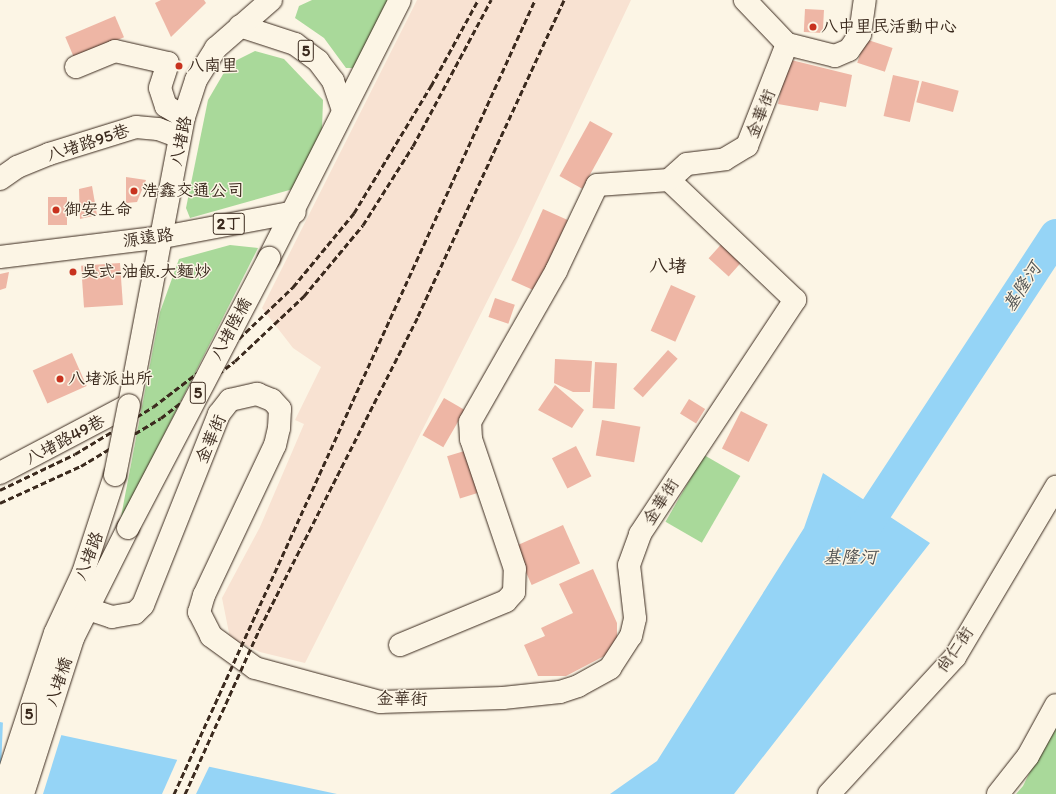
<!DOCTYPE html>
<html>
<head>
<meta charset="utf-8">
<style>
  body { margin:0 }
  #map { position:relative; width:1056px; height:794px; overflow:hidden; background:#fcf5e5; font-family:Itim,"LXGW WenKai TC",sans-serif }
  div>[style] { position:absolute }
  .built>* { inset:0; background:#f8e2d2 }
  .green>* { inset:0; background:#a9d99a; transform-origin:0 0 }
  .water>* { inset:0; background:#95d4f6 }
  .pier>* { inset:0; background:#fcf5e5 }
  .river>* { height:33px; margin:-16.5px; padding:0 16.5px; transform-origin:16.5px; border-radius:16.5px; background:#95d4f6 }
  .building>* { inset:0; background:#eeb6a5; transform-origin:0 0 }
  .roads { filter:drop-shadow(0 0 1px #3b2a1e) drop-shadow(0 0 1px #3b2a1e) }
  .minor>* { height:22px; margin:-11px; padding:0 11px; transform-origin:11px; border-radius:11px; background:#fcf5e5 }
  .major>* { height:22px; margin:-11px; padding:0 11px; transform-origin:11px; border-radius:11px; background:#fcf5e5 }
  .rail>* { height:3px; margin-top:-1.5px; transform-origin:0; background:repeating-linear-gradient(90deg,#3b2a1e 0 6px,transparent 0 9px) }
  .bridges { filter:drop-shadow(0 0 1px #3b2a1e) drop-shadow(0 0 1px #3b2a1e) }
  .major-bridge>* { height:22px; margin:-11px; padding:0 11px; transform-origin:11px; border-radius:11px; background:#fcf5e5 }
  .dots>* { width:11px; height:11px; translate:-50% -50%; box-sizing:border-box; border:2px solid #fcf5e5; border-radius:50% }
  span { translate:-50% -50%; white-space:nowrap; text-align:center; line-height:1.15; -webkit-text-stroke:3px #fcf5e5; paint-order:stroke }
  .shield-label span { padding:1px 3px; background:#fcf5e5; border:1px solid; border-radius:3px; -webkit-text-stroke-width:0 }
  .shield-label { font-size:16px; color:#3b2a1e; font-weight:700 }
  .poi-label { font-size:17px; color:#3b2a1e }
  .left { translate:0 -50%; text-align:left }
  .street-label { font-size:17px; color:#3b2a1e }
  .water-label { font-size:18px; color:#525454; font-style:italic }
  .quarter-label { font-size:19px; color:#3b2a1e }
</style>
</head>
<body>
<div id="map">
  <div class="built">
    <i style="clip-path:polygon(417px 0,631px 0,516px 244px,305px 663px,260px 652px,230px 638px,222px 598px,260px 527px,304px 424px,295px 420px,321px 367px,293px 348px,262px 308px)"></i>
  </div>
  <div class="green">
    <i style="clip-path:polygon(312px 0,388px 0,356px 68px,346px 68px,324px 38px,295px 18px,299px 6px)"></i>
    <i style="clip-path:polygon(255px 51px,284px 59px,323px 100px,322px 129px,293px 189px,190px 218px,186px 208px,208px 100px,229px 64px)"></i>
    <i style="clip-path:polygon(230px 245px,258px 248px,120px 522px,160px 312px,179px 259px)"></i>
    <i style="left:704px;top:455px;width:42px;height:77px;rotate:30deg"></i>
    <i style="clip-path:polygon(1056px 719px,1056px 794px,1016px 794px,1023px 786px)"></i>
  </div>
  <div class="water">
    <i style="clip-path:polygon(823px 473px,930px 543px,734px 794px,610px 794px,657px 761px,804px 528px)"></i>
    <i style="clip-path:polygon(0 722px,337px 794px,0 794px)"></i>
  </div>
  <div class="pier">
    <i style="clip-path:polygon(3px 721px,62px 733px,43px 794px,0 794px)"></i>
    <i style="clip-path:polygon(178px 758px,210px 765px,196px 794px,162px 794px)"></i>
  </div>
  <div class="river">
    <i style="left:852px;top:545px;width:371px;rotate:-56.7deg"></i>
  </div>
  <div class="building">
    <i style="clip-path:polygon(161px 0,204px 0,206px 3px,171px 37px,155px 3px)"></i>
    <i style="left:805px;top:9px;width:19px;height:23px;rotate:3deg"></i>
    <i style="left:115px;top:16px;width:23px;height:54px;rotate:67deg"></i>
    <i style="left:865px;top:39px;width:29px;height:25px;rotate:18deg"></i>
    <i style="clip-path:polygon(787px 59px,852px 75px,846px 107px,820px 102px,818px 111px,778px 104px)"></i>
    <i style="left:893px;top:75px;width:27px;height:42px;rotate:13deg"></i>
    <i style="left:922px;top:81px;width:38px;height:22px;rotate:15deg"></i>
    <i style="left:590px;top:121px;width:26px;height:63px;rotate:29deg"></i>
    <i style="clip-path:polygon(126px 177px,146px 180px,137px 202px,126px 203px)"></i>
    <i style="clip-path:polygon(92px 186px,97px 215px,80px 219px,79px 189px)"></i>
    <i style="left:48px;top:197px;width:19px;height:28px"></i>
    <i style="left:543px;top:209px;width:27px;height:78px;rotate:24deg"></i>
    <i style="left:726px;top:239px;width:27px;height:26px;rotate:42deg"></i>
    <i style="left:120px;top:263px;width:42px;height:39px;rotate:86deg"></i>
    <i style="clip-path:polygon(9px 272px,6px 288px,0 290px,0 274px)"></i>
    <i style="left:671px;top:285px;width:27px;height:50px;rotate:24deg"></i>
    <i style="left:495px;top:298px;width:21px;height:20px;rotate:19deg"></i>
    <i style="left:668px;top:350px;width:13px;height:52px;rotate:42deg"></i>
    <i style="left:72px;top:353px;width:36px;height:43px;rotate:66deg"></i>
    <i style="clip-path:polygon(555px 359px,592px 361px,590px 392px,573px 392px,554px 383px)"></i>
    <i style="left:595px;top:362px;width:22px;height:46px;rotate:3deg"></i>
    <i style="clip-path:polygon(555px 385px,584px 410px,572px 428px,538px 410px)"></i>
    <i style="left:444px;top:398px;width:24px;height:43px;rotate:30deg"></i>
    <i style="left:689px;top:399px;width:19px;height:17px;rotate:32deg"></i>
    <i style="left:741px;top:411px;width:30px;height:42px;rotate:27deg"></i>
    <i style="left:602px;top:420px;width:39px;height:36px;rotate:10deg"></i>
    <i style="left:576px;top:446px;width:34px;height:27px;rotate:63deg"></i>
    <i style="left:471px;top:449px;width:44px;height:25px;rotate:73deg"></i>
    <i style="left:563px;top:525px;width:42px;height:53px;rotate:66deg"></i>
    <i style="clip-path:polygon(593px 569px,617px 623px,617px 639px,610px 653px,566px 676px,538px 676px,524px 645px,545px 636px,541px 628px,573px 613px,559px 584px)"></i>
  </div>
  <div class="roads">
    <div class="minor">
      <i style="left:787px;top:44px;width:49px;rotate:14deg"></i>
      <i style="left:835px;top:56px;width:15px;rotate:-23deg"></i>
      <i style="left:849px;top:50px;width:19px;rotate:-55deg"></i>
      <i style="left:860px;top:34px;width:34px;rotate:-82deg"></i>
      <i style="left:76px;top:67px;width:42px;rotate:-22.3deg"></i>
      <i style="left:115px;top:51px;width:54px;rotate:12.8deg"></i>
      <i style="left:168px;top:63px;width:26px;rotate:108deg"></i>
      <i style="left:160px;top:88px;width:19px;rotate:72deg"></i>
      <i style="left:166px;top:106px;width:21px;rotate:31deg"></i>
      <i style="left:0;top:179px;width:21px;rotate:-35deg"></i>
      <i style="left:17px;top:167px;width:35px;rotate:-22deg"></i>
      <i style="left:49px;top:154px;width:91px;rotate:-17.2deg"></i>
      <i style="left:136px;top:127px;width:22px;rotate:5deg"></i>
      <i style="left:158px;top:129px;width:23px;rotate:20deg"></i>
      <i style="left:0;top:473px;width:146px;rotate:-27.8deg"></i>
      <i style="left:70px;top:603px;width:44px;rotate:18.4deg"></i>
      <i style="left:112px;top:617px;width:23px;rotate:-10deg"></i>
      <i style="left:135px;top:613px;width:11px;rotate:-45deg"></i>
      <i style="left:143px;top:605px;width:206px;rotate:-68.3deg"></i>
      <i style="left:219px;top:414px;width:18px;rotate:-52deg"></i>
      <i style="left:230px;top:400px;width:28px;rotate:-13deg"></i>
      <i style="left:257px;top:394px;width:16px;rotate:22deg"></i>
      <i style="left:272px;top:400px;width:12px;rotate:48deg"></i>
      <i style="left:280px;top:409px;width:19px;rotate:93deg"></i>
      <i style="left:279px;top:428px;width:17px;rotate:103deg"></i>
      <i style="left:275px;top:445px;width:166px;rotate:115.3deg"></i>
      <i style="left:204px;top:595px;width:18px;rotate:106deg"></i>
      <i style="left:199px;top:612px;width:27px;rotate:63deg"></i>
      <i style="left:211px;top:636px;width:54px;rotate:36deg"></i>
      <i style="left:255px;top:668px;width:130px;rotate:15.2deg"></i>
      <i style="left:380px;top:702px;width:123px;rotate:-1.9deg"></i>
      <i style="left:503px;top:698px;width:57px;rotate:-6deg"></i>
      <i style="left:560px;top:692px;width:19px;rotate:-18deg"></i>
      <i style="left:578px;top:686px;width:37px;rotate:-29deg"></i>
      <i style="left:610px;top:668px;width:38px;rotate:-57deg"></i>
      <i style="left:631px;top:636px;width:18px;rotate:-77deg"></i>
      <i style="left:635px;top:618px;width:53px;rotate:-96.5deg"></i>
      <i style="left:629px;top:565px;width:33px;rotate:-70deg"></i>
      <i style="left:640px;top:534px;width:281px;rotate:-56.5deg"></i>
      <i style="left:795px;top:300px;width:174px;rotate:-136.4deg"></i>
      <i style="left:400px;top:645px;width:115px;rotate:-22.5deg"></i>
      <i style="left:506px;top:601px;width:12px;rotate:-48deg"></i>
      <i style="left:514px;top:592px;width:23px;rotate:-88deg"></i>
      <i style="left:515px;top:569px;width:137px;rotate:-108.7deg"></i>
      <i style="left:471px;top:439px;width:17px;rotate:-93deg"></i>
      <i style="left:470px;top:422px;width:174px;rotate:-60.3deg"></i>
      <i style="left:556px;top:271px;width:95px;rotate:-64.5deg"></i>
      <i style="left:597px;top:185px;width:72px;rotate:-4deg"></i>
      <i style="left:669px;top:180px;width:24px;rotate:-42deg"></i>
      <i style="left:687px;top:164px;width:38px;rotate:-7deg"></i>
      <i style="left:725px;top:159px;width:26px;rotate:-31deg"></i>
      <i style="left:747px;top:146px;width:110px;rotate:-68.6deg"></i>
      <i style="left:787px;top:44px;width:61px;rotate:-133.7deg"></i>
      <i style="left:829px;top:794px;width:186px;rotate:-47.4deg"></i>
      <i style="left:955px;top:657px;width:198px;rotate:-59.3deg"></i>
      <i style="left:998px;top:794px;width:48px;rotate:-51.7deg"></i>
      <i style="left:1028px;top:756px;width:58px;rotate:-61.2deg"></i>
    </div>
    <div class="major">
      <i style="left:240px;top:26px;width:58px;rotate:18.1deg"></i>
      <i style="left:295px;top:44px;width:29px;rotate:36deg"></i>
      <i style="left:318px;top:61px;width:25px;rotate:53deg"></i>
      <i style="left:333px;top:81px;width:31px;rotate:71deg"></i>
      <i style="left:0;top:257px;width:164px;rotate:-7deg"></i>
      <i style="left:163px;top:237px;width:134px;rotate:-10.7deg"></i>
      <i style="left:269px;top:258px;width:289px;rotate:-63.1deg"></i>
      <i style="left:129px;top:405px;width:293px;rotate:-79.2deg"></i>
      <i style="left:184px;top:117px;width:39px;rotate:-72deg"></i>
      <i style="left:196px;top:80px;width:38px;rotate:-58deg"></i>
      <i style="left:216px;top:48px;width:73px;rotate:-41.1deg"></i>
      <i style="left:2px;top:794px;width:169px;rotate:-71.8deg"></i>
      <i style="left:55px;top:633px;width:66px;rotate:-65deg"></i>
      <i style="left:83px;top:573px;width:103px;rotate:-71.9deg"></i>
      <i style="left:23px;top:794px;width:164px;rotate:-72.2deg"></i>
      <i style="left:73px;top:638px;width:123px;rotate:-63.4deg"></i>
    </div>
  </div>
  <div class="rail">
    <i style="left:0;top:490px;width:83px;rotate:-25.6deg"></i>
    <i style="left:75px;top:454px;width:91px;rotate:-31.1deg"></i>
    <i style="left:153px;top:407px;width:92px;rotate:-37.5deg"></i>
    <i style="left:226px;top:351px;width:93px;rotate:-43.7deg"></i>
    <i style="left:293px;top:287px;width:96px;rotate:-50.5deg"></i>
    <i style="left:354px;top:213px;width:149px;rotate:-58.8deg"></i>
    <i style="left:431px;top:86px;width:98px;rotate:-61.3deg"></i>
    <i style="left:0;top:503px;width:89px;rotate:-24.6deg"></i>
    <i style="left:81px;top:466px;width:93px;rotate:-31deg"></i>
    <i style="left:161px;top:418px;width:93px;rotate:-37.6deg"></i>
    <i style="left:235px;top:361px;width:95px;rotate:-43.3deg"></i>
    <i style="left:304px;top:296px;width:92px;rotate:-50.3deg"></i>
    <i style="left:363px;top:225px;width:93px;rotate:-57.7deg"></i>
    <i style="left:413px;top:146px;width:166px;rotate:-61.9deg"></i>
    <i style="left:174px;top:794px;width:872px;rotate:-65.55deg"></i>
    <i style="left:185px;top:794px;width:182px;rotate:-65.7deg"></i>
    <i style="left:260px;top:628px;width:350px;rotate:-63.1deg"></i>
    <i style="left:418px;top:316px;width:348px;rotate:-65.2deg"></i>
  </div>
  <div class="bridges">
    <div class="major-bridge">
      <i style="left:115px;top:475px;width:71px;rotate:-78.7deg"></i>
      <i style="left:128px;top:528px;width:305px;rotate:-62.4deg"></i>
    </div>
  </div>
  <div class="dots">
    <i style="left:813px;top:27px;background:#c8321e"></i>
    <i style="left:179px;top:66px;background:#c8321e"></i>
    <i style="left:134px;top:191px;background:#c8321e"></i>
    <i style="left:56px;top:210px;background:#c8321e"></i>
    <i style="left:73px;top:272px;background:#c8321e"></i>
    <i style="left:60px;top:379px;background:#c8321e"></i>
  </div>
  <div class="shield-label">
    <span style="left:306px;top:51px">5</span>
    <span style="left:229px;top:224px">2丁</span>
    <span style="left:198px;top:393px">5</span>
    <span style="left:29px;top:714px">5</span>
  </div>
  <div class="poi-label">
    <span class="left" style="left:821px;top:27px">八中里民活動中心</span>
    <span class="left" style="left:187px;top:66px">八南里</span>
    <span class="left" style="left:142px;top:191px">浩鑫交通公司</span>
    <span class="left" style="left:64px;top:210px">御安生命</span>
    <span class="left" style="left:81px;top:272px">吳式-油飯.大麵炒</span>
    <span class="left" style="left:68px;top:379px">八堵派出所</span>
  </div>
  <div class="street-label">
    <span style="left:761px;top:114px;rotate:-68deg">金華街</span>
    <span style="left:181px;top:141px;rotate:-79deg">八堵路</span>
    <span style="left:88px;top:143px;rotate:-18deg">八堵路95巷</span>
    <span style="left:148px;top:238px;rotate:-8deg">源遠路</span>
    <span style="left:231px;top:329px;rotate:-62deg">八堵陸橋</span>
    <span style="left:211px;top:439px;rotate:-67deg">金華街</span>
    <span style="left:65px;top:440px;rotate:-28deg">八堵路49巷</span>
    <span style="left:661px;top:502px;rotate:-57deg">金華街</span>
    <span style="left:89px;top:556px;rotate:-69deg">八堵路</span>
    <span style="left:955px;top:650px;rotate:-55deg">尚仁街</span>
    <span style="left:59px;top:682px;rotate:-72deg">八堵橋</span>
    <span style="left:402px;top:699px;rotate:1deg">金華街</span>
  </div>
  <div class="water-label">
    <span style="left:1022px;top:287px;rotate:-57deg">基隆河</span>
    <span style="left:850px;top:557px">基隆河</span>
  </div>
  <div class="quarter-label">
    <span style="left:668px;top:266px">八堵</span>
  </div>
</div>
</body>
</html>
